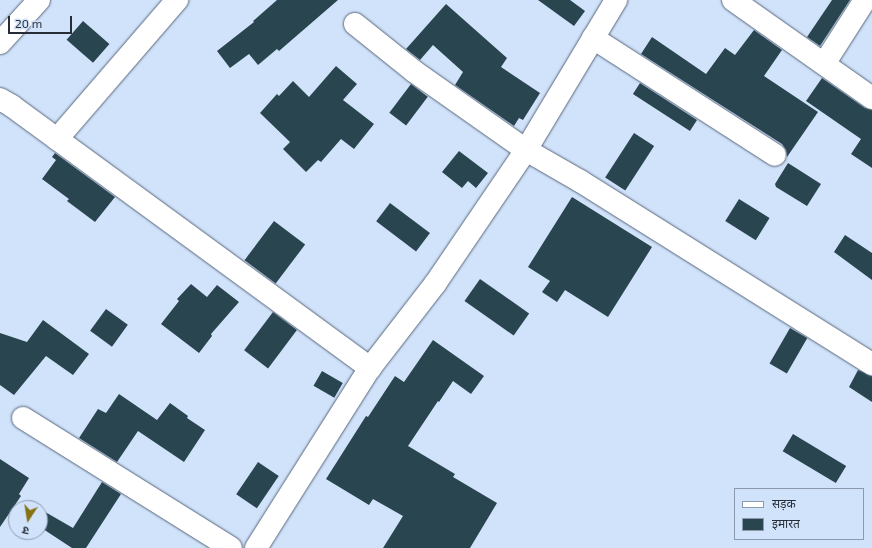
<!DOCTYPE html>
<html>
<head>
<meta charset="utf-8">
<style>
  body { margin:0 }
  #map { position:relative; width:872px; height:548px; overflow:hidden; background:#d1e3fb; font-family:"Exo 2","Noto Sans Devanagari",sans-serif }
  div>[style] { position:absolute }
  .building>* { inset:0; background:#29454f; transform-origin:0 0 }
  .roads { filter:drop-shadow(0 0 1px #58677c) drop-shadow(0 0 1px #58677c) }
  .minor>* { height:22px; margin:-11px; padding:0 11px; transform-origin:11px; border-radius:11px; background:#fff }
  span { translate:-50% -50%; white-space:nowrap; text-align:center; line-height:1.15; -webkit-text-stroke:4px #d1e3fb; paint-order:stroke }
  .legend { position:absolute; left:734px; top:488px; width:130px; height:52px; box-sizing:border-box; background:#d1e3fb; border:1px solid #8d9aac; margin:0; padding:5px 7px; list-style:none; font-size:12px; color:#262d36 }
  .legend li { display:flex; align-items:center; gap:8px; height:20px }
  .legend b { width:20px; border:1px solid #8d9aac }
  .north { position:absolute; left:8px; top:500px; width:40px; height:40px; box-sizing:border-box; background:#d1e3fb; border:1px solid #8d9aac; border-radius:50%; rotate:192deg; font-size:11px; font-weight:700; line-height:16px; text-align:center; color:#262d36 }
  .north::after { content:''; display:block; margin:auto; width:14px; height:18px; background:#877213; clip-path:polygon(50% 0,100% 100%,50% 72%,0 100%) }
  .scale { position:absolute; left:8px; top:16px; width:64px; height:18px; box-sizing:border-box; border:2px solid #262d36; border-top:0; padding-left:5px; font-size:12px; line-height:14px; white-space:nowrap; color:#262d36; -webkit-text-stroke:3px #d1e3fb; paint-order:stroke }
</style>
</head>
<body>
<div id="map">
  <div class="building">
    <i style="clip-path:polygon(277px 0,338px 0,279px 51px,277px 49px,258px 65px,249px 54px,230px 68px,217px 51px,254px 22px,253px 21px)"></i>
    <i style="clip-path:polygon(538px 0,570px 0,585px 11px,574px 26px)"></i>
    <i style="clip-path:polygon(832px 0,850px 0,820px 46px,807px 37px)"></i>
    <i style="clip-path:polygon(446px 4px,507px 58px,501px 67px,540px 93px,523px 120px,519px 118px,514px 126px,455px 85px,463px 72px,433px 45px,420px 60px,406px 49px)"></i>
    <i style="left:83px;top:21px;width:35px;height:25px;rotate:41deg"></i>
    <i style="clip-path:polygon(754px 30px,782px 50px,764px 76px,818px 112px,787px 157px,786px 150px,782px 144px,641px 54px,652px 37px,706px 74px,725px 48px,735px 55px)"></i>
    <i style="clip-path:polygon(336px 66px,357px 84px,343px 100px,374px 124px,354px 149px,341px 139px,321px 162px,318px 160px,306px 172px,283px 149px,290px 142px,260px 113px,277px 94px,279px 96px,293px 81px,309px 97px)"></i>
    <i style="clip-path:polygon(822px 78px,865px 108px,872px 110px,872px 168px,851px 154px,861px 139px,806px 101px)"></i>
    <i style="left:640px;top:83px;width:68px;height:13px;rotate:33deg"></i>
    <i style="left:411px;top:84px;width:21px;height:36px;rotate:37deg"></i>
    <i style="left:634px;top:133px;width:24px;height:53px;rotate:33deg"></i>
    <i style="clip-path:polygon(459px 151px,488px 173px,476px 188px,468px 181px,462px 188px,442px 172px)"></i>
    <i style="clip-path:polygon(55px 153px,115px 197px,95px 222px,67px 201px,69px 199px,42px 179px,56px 160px,52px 157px)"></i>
    <i style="clip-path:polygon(788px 163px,821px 184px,807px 206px,776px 187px,775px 184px)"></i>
    <i style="clip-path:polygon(572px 197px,652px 247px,608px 317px,565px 290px,557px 302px,542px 292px,550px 281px,528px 267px)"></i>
    <i style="left:739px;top:199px;width:36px;height:26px;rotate:32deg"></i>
    <i style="left:390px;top:203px;width:50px;height:23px;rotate:37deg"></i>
    <i style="left:274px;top:221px;width:39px;height:49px;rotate:37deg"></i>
    <i style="clip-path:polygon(845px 235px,872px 253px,872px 280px,834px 252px)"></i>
    <i style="left:480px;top:279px;width:60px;height:27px;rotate:35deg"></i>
    <i style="clip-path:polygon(191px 284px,207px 297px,217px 285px,239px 302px,211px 334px,212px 336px,199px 353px,161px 324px,179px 301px,177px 299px)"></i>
    <i style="left:106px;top:309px;width:27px;height:27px;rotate:36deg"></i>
    <i style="left:273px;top:312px;width:30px;height:48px;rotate:37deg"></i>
    <i style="clip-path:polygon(43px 320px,89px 354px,73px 375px,46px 356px,14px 395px,0 385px,0 333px,27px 342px)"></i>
    <i style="left:790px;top:328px;width:20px;height:41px;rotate:30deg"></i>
    <i style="clip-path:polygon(433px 340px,484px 376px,471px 394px,453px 381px,439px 402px,438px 401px,408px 446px,455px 474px,453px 477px,497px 503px,470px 548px,383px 548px,403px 516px,373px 499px,369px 505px,326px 479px,366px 416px,368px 417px,395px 376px,404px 382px)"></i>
    <i style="clip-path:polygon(858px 370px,872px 376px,872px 402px,849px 387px)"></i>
    <i style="left:322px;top:371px;width:24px;height:17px;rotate:30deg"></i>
    <i style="clip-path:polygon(119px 394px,157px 420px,170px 403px,188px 416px,187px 418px,205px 430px,184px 462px,138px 431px,117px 462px,79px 438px,98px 409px,106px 413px)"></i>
    <i style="left:793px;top:434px;width:62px;height:20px;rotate:31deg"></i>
    <i style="clip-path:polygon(0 459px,29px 478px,19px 494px,21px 496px,0 527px)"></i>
    <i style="left:258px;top:462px;width:25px;height:39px;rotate:34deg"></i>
    <i style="clip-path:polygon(102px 482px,121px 494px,86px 548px,72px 548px,40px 527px,40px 509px,73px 528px)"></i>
  </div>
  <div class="roads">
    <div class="minor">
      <i style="left:733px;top:0;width:170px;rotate:35.2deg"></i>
      <i style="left:355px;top:24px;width:77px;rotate:38.7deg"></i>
      <i style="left:415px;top:72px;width:136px;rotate:35.1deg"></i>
      <i style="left:526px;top:150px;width:62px;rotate:29.9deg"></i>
      <i style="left:580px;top:181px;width:345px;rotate:32.1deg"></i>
      <i style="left:593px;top:38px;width:216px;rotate:32.7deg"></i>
      <i style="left:0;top:43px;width:58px;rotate:-47.8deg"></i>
      <i style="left:824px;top:64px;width:76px;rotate:-57.4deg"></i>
      <i style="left:0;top:99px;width:14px;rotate:30deg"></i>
      <i style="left:12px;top:106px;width:444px;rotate:36.2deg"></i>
      <i style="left:57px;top:139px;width:184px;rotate:-49.2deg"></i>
      <i style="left:23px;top:418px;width:245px;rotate:32deg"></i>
      <i style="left:256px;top:548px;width:213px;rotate:-57.7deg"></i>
      <i style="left:370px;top:368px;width:106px;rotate:-52.3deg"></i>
      <i style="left:435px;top:284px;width:162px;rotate:-55.8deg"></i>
      <i style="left:526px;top:150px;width:175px;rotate:-59deg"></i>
    </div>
  </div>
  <ul class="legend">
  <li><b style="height:5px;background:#fff"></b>सड़क</li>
  <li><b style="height:11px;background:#29454f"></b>इमारत</li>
  </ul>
  <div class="north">उ</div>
  <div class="scale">20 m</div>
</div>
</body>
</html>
